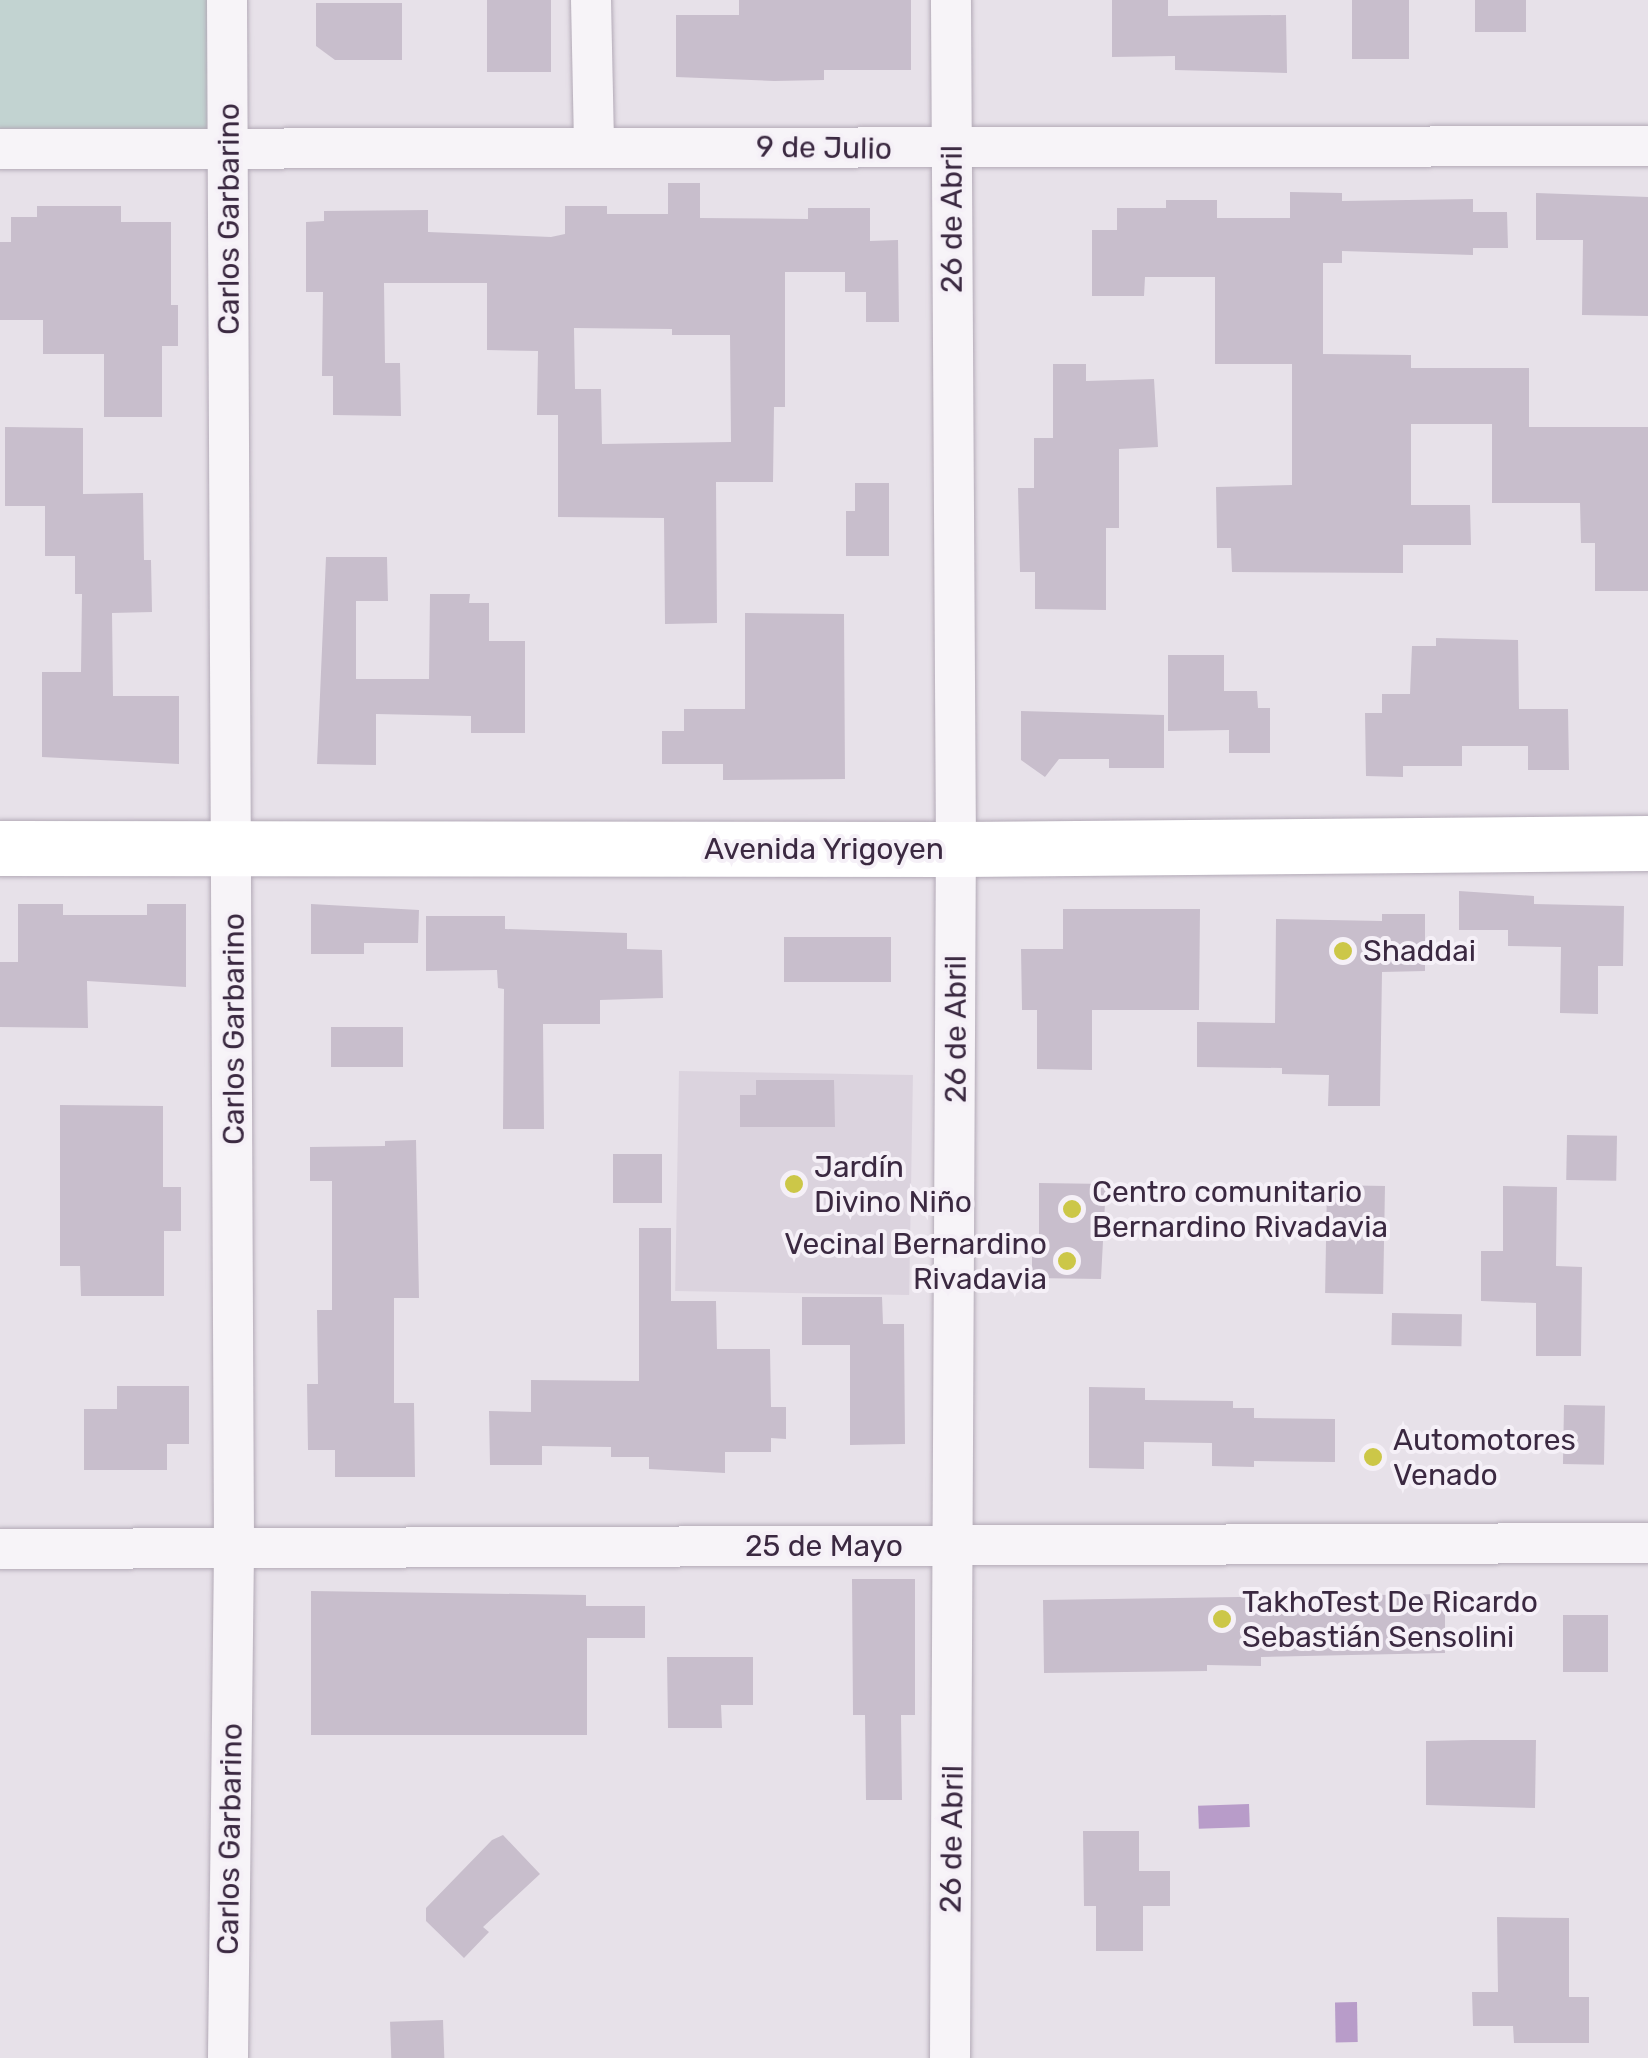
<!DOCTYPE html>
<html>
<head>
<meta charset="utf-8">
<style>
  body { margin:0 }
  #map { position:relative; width:1648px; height:2058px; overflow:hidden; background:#e7e1e9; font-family:Rubik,sans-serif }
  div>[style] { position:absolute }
  .built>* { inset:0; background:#dbd3de; transform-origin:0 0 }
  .green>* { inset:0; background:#c2d3d1; transform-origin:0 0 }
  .water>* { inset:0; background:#b89cc9; transform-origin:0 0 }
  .building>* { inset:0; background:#c8becc; transform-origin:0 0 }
  .roads { filter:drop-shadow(0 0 2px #b3aab7) drop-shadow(0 0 2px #b3aab7) }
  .street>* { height:40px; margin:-20px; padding:0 20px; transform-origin:20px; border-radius:20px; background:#f7f4f8 }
  .secondary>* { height:55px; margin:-27.5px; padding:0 27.5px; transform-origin:27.5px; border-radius:27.5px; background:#fff }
  .dots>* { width:28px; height:28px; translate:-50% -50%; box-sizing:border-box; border:5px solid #f5f0f7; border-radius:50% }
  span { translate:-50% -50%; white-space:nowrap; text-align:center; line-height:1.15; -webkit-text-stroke:8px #f5f0f7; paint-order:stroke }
  .street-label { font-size:30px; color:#3b2941 }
  .poi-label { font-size:30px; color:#3b2941 }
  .left { translate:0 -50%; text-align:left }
  .right { translate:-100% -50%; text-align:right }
</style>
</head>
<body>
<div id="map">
  <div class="built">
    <i style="left:679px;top:1071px;width:234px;height:220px;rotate:1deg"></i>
  </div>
  <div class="green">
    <i style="left:0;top:0;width:227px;height:149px"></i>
  </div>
  <div class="water">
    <i style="left:1249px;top:1804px;width:23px;height:51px;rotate:88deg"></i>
    <i style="left:1357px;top:2002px;width:40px;height:22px;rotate:89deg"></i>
  </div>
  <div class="building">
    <i style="left:487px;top:0;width:64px;height:72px"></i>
    <i style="clip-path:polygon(739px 0,911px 0,911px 70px,824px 70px,824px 80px,774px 81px,676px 77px,676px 15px,739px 15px)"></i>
    <i style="clip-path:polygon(1112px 0,1168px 0,1168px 16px,1286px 15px,1287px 73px,1175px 70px,1175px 56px,1112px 57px)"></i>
    <i style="left:1352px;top:0;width:57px;height:59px"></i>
    <i style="left:1475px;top:0;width:51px;height:32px"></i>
    <i style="clip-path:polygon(316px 3px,402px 3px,402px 60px,335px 60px,316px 46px)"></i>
    <i style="clip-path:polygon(evenodd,668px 183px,700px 183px,700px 218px,808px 219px,808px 208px,870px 208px,870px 241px,898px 240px,899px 322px,866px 322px,866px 292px,845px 292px,845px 272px,785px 272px,785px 407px,774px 407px,773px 482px,716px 482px,717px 623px,665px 624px,664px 518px,558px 517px,558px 415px,537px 415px,538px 351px,487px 350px,487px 283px,384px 283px,385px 363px,400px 363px,401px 416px,333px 415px,333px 376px,322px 376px,323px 292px,306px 292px,306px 222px,324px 221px,324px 211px,428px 210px,428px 232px,551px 237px,565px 234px,565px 206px,607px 206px,607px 214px,668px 214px,668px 183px,574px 328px,672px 329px,672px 335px,730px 335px,731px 442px,602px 444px,601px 389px,575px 389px,574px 328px)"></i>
    <i style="clip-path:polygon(1290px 192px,1342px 193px,1342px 201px,1473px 199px,1473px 212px,1507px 212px,1508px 248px,1473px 248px,1473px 255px,1342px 251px,1342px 263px,1323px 263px,1323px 354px,1411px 355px,1411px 368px,1529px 368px,1529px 427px,1648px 427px,1648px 591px,1595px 591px,1595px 543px,1581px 543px,1580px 503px,1492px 503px,1492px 424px,1411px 424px,1411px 505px,1470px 505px,1471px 545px,1403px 545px,1403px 573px,1232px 572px,1231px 548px,1217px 548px,1216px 487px,1292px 485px,1292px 364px,1215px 364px,1215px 277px,1145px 277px,1144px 296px,1092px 296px,1092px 230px,1117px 230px,1117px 208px,1166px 208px,1166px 200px,1217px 200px,1217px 218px,1290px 218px)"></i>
    <i style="clip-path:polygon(1536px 193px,1648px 197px,1648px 316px,1582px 315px,1583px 240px,1536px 240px)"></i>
    <i style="clip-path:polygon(37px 206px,121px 206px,121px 222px,171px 222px,171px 305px,178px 305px,178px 346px,162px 346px,162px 417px,104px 417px,104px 354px,43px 354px,43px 320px,0 320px,0 242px,11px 242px,11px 217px,37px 217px)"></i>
    <i style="clip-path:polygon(1053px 364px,1086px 364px,1086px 381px,1154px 379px,1158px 447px,1119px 449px,1119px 528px,1106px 528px,1106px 610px,1035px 609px,1035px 572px,1020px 572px,1018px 488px,1034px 488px,1034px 438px,1053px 438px)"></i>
    <i style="clip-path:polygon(5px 427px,83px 428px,83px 494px,143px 493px,144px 560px,151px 560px,152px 612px,112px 613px,113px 696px,179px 696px,179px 764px,42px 757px,42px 672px,81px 672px,82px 594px,75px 594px,75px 556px,45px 556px,45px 506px,5px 506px)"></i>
    <i style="clip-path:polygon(855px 483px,889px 483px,889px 556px,846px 556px,846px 511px,855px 511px)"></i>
    <i style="clip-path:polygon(326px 557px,387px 557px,388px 601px,356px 601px,356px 679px,429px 679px,430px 594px,470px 594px,469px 603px,489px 603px,489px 641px,525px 641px,525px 733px,471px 733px,471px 716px,376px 714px,376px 765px,317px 764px)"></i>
    <i style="clip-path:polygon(745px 613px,844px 614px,845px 779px,723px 780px,723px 764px,662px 764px,662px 731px,684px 731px,684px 709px,745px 709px)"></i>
    <i style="clip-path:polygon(1436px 638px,1518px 640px,1519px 709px,1568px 709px,1569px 770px,1528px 770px,1528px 746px,1462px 746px,1462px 766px,1403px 766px,1403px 777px,1366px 776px,1365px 713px,1382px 713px,1382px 694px,1410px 694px,1412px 646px,1436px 646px)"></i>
    <i style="clip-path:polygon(1168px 655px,1224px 655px,1224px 691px,1257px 691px,1258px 708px,1270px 708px,1270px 753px,1229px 753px,1229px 730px,1168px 731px)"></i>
    <i style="clip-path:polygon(1021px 711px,1164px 715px,1164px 768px,1109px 768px,1109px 759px,1059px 759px,1045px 777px,1021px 760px)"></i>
    <i style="clip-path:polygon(1459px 891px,1534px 896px,1534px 904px,1624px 906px,1623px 966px,1598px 966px,1598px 1014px,1560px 1013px,1561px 947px,1508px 946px,1508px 930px,1459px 930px)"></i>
    <i style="clip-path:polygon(18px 904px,63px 904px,63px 915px,147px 915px,147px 904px,186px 904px,186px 987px,87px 981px,88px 1028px,0 1027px,0 962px,18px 962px)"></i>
    <i style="clip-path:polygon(311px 904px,419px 910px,418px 943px,364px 943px,364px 954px,311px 954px)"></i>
    <i style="clip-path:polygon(1063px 909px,1200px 909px,1199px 1010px,1092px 1010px,1092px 1070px,1037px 1069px,1037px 1010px,1022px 1010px,1021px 949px,1063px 949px)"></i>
    <i style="clip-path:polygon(1382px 914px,1425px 914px,1425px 971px,1382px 972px,1380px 1106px,1328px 1106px,1329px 1075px,1282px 1074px,1282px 1068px,1197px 1067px,1197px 1022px,1275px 1023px,1276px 919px,1382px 921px)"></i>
    <i style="clip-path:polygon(426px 916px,505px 916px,505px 929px,627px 933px,627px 949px,662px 950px,663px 998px,600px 1000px,600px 1024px,543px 1024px,544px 1129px,503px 1129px,504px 989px,498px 988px,497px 970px,426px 971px)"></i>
    <i style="left:784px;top:937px;width:107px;height:45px"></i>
    <i style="left:403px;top:1027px;width:40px;height:72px;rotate:90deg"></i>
    <i style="clip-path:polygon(756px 1080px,834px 1080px,835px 1127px,740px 1127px,740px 1095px,756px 1095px)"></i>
    <i style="clip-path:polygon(60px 1105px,163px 1106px,163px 1187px,181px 1187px,181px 1231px,164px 1231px,164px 1296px,81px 1296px,80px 1266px,60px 1266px)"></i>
    <i style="left:1567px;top:1135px;width:50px;height:45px;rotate:1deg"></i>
    <i style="clip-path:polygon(416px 1140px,419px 1298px,394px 1298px,394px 1403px,414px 1403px,415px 1477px,335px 1477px,335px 1450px,308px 1450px,307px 1384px,318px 1384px,317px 1310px,332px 1310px,332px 1181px,310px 1181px,310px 1147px,385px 1146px,385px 1141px)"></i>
    <i style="left:613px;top:1154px;width:49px;height:49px"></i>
    <i style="clip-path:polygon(1039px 1183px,1106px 1184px,1101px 1279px,1032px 1278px,1032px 1243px,1039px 1243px)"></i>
    <i style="left:1327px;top:1185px;width:58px;height:108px;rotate:1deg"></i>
    <i style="clip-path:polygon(1503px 1186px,1557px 1187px,1556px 1266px,1582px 1267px,1581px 1356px,1536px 1356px,1536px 1303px,1481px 1301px,1481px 1251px,1503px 1251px)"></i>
    <i style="clip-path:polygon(639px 1228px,671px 1228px,671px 1301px,716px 1301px,717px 1349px,770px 1349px,771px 1407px,786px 1407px,786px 1439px,771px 1438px,771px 1452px,725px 1452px,725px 1473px,649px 1469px,649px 1457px,611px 1457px,611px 1447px,542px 1446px,542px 1465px,490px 1465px,489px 1411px,531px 1412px,531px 1380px,639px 1381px)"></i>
    <i style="clip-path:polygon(802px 1297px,882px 1297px,883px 1324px,904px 1324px,905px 1444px,850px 1445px,850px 1345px,802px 1345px)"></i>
    <i style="left:1392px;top:1313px;width:70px;height:32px;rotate:1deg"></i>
    <i style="clip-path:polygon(117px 1386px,189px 1386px,189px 1444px,167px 1444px,167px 1470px,84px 1470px,84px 1409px,117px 1409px)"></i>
    <i style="clip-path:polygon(1089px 1387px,1145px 1388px,1145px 1400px,1233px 1401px,1233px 1408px,1254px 1408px,1254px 1418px,1335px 1419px,1335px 1462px,1254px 1461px,1254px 1467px,1212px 1466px,1212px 1443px,1144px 1442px,1144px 1469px,1089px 1468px)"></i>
    <i style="left:1564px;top:1405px;width:41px;height:59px;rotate:1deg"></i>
    <i style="clip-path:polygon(852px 1579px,915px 1579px,915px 1715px,901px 1715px,902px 1800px,866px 1800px,865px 1715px,853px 1715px)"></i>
    <i style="clip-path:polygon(311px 1591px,586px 1595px,586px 1606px,645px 1606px,645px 1638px,587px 1638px,587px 1735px,311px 1735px)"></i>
    <i style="clip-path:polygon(1445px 1594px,1445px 1653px,1261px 1657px,1261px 1666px,1207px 1665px,1207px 1671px,1044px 1673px,1043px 1600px)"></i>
    <i style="left:1563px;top:1615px;width:45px;height:57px"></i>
    <i style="clip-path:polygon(667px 1657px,753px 1657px,753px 1705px,721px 1705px,722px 1728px,668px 1728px)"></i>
    <i style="clip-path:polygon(1472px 1740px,1536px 1740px,1535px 1808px,1426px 1805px,1426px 1741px)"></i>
    <i style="clip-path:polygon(1083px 1831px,1139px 1831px,1139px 1871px,1170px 1871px,1170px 1906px,1143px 1906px,1143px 1951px,1096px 1951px,1096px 1906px,1084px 1906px)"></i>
    <i style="clip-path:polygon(503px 1835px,540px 1874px,483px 1927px,489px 1932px,464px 1958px,426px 1921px,426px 1908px,492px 1840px)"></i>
    <i style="clip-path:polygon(1497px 1917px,1569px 1918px,1569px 1997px,1589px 1997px,1589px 2043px,1514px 2043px,1513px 2026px,1473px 2026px,1472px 1992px,1498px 1992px)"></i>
    <i style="left:443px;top:2020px;width:38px;height:53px;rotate:88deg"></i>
  </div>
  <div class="roads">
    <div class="street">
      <i style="left:227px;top:0;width:1551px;rotate:89.74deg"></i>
      <i style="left:234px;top:1551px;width:507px;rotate:90.68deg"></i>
      <i style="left:591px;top:0;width:146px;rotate:88.8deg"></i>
      <i style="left:0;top:149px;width:1648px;rotate:-0.1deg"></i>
      <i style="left:0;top:1549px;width:1648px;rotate:-0.21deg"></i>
      <i style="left:950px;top:2058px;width:1209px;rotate:-89.72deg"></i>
      <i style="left:956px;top:849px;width:849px;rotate:-90.34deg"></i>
    </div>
    <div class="secondary">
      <i style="left:0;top:848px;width:956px;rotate:0.06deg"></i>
      <i style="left:956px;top:849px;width:692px;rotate:-0.5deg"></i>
    </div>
  </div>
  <div class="dots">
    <i style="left:1343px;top:951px;background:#ccc748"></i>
    <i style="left:794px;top:1184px;background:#ccc748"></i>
    <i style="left:1072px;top:1209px;background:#ccc748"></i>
    <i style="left:1067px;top:1261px;background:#ccc748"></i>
    <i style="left:1373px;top:1457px;background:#ccc748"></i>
    <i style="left:1222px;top:1619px;background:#ccc748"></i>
  </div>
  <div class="street-label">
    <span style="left:824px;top:148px;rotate:1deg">9 de Julio</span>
    <span style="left:229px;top:219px;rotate:-90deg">Carlos Garbarino</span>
    <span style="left:952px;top:219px;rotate:-90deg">26 de Abril</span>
    <span style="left:824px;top:849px">Avenida Yrigoyen</span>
    <span style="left:234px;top:1029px;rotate:-90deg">Carlos Garbarino</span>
    <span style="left:956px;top:1029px;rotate:-90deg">26 de Abril</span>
    <span style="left:824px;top:1546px">25 de Mayo</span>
    <span style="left:230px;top:1839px;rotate:-89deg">Carlos Garbarino</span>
    <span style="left:952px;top:1839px;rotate:-89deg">26 de Abril</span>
  </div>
  <div class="poi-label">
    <span class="left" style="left:1363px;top:951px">Shaddai</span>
    <span class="left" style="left:814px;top:1184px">Jardín<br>Divino Niño</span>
    <span class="left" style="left:1092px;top:1209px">Centro comunitario<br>Bernardino Rivadavia</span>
    <span class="right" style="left:1047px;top:1261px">Vecinal Bernardino<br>Rivadavia</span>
    <span class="left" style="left:1393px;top:1457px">Automotores<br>Venado</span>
    <span class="left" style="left:1242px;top:1619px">TakhoTest De Ricardo<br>Sebastián Sensolini</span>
  </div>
</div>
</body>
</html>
